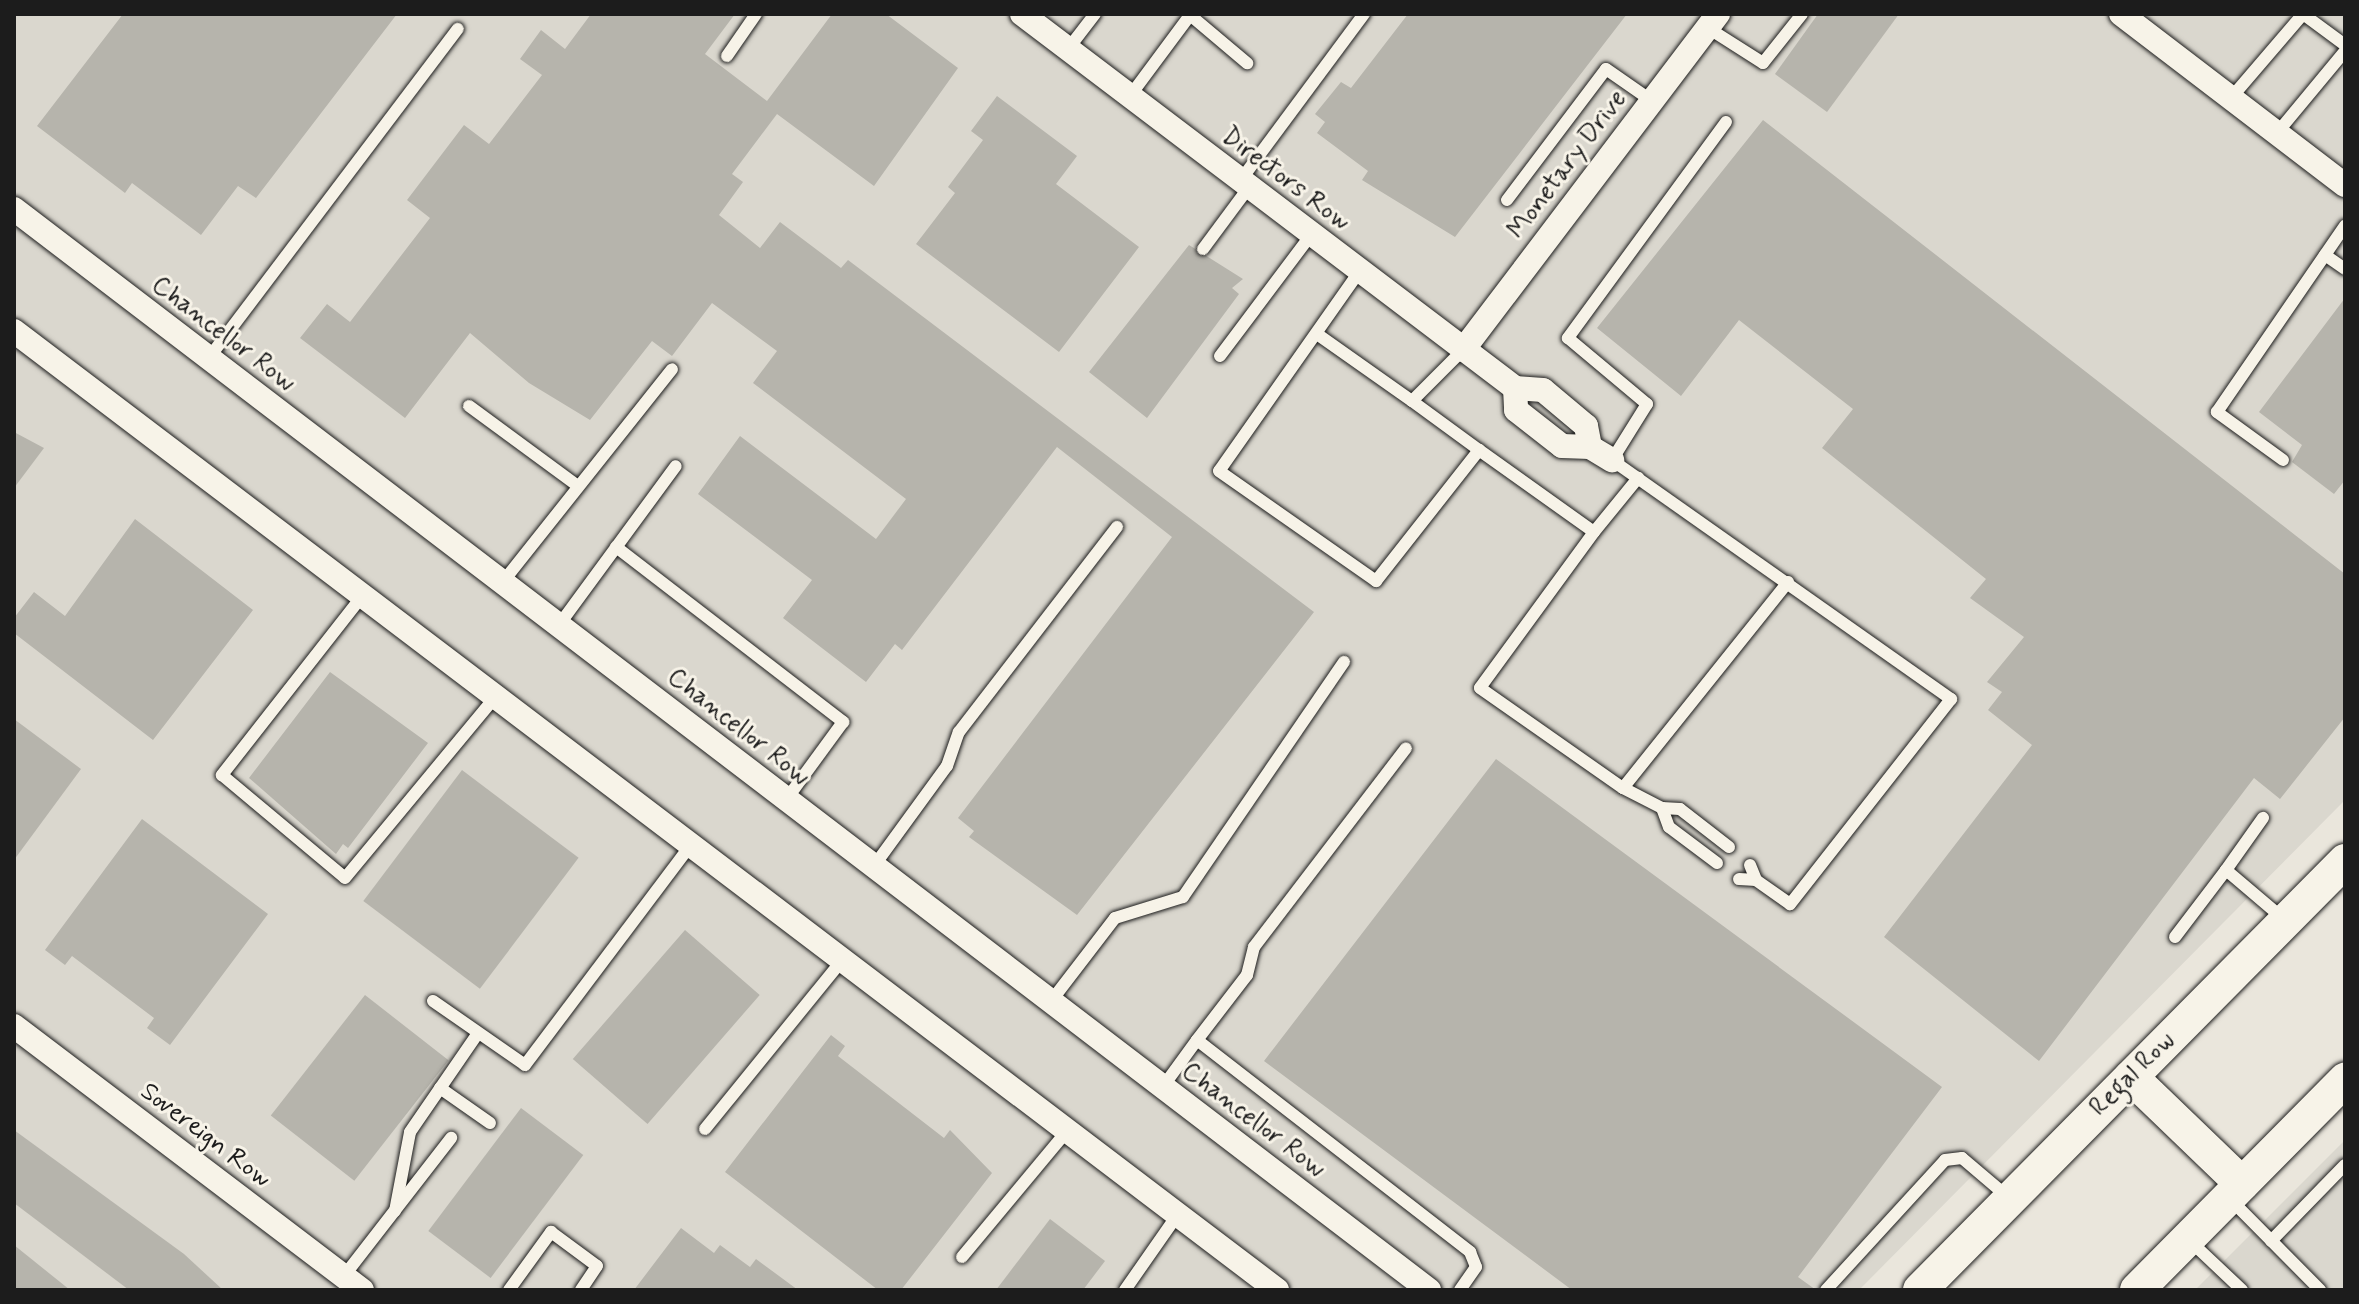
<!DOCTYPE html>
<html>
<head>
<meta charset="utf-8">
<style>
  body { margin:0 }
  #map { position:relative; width:2359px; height:1304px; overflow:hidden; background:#eae6dc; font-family:Mynerve,sans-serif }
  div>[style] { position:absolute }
  .built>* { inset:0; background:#dad7ce }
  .building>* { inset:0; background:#b6b4ac; transform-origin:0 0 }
  .roads { filter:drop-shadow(0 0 2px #1c1c1c) drop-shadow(0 0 2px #1c1c1c) }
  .lane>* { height:12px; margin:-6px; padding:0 6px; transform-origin:6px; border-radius:6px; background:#f7f3e8 }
  .street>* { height:24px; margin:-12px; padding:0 12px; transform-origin:12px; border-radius:12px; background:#f7f3e8 }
  .secondary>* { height:34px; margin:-17px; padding:0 17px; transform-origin:17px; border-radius:17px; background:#f7f3e8 }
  span { translate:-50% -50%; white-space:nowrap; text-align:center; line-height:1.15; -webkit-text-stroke:6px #f7f3e8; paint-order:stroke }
  .street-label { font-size:26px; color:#1c1c1c }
  .frame { position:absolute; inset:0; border:16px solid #1c1c1c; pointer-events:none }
</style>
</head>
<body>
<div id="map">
  <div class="built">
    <i style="clip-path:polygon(14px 14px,2345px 14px,2345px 800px,1859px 1290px,14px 1290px)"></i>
    <i style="clip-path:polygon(2345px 1140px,2345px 1290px,2195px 1290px)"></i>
  </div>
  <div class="building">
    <i style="clip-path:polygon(123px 14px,397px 14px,256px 198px,238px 186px,201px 235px,132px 183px,125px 193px,37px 126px)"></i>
    <i style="clip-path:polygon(591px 14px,735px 14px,705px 54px,767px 101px,832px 14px,886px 14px,958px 68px,874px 186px,777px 114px,732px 174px,743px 182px,719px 215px,760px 248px,780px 222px,841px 268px,848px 260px,1314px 612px,1077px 915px,969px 837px,974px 831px,958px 818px,1172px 537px,1057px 447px,902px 650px,895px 644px,866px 682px,783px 618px,812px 580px,698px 494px,740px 436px,876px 539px,906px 499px,753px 383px,777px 351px,712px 303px,672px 356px,652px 341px,590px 420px,529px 383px,470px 333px,405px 418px,300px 338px,327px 304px,350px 322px,430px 218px,407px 200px,464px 125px,489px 144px,542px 75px,520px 59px,541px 30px,565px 49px)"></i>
    <i style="clip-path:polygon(1408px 14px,1627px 14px,1455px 237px,1362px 180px,1368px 171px,1317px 133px,1325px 122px,1315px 114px,1341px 82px,1351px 88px)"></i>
    <i style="clip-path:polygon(1818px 14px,1899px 14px,1827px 112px,1775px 74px)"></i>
    <i style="clip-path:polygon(997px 96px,1077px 156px,1056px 184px,1139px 247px,1059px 352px,916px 244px,955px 193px,948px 187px,983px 140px,971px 131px)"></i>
    <i style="clip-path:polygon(1763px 120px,2345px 574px,2345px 717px,2280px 799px,2254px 778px,2039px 1061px,1884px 937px,2032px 745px,1988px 710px,2002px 692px,1987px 682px,2024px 637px,1970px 598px,1986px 579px,1822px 448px,1853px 409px,1739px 320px,1681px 396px,1597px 328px)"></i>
    <i style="clip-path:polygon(1189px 245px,1243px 279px,1232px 288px,1239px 294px,1147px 418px,1089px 372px)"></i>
    <i style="clip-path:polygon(2345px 298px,2345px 480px,2334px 494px,2292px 462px,2302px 445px,2259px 412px)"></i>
    <i style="clip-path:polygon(14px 432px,44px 448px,14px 488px)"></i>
    <i style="clip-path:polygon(135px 519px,253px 610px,153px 740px,14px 633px,14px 618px,34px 592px,65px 616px)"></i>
    <i style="clip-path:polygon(330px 672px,428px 743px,348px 848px,343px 844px,336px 854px,249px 778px)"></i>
    <i style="clip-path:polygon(14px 719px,81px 769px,14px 860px)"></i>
    <i style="clip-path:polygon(1496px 759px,1942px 1087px,1798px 1277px,1816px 1290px,1572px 1290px,1264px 1061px)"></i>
    <i style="left:462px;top:770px;width:146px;height:164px;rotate:37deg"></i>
    <i style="clip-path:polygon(142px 819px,268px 914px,170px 1045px,147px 1028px,154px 1018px,72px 956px,65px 965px,45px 950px)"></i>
    <i style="left:685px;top:930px;width:99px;height:171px;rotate:41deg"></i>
    <i style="left:365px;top:995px;width:106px;height:153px;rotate:38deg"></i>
    <i style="clip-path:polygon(831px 1035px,845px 1046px,838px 1056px,944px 1138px,950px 1130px,992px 1173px,901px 1290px,878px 1290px,725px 1172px)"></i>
    <i style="left:521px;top:1108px;width:78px;height:154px;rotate:37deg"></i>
    <i style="clip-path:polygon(14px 1130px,184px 1254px,223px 1290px,129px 1290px,14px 1203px)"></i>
    <i style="clip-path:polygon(1050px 1219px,1105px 1261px,1083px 1290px,996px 1290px)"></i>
    <i style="clip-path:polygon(681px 1228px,714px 1253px,720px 1245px,750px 1267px,756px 1259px,798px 1290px,634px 1290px)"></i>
    <i style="clip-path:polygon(14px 1245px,70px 1290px,14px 1290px)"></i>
  </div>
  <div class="roads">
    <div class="lane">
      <i style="left:1190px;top:15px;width:75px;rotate:40.1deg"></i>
      <i style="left:1708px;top:28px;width:65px;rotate:32.5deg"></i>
      <i style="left:1763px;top:63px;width:63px;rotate:-51.5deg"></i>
      <i style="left:1068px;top:49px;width:44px;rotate:-52.4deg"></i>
      <i style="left:727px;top:56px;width:51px;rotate:-55.4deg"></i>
      <i style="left:1130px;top:96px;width:102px;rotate:-53.4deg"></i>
      <i style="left:2231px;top:98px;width:111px;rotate:-49.4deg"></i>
      <i style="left:2303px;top:14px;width:52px;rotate:36.4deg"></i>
      <i style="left:1726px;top:122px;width:268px;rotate:126.2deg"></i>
      <i style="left:1568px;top:338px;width:103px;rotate:39.9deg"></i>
      <i style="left:1647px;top:404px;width:66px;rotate:122deg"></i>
      <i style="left:1612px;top:460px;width:415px;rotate:35.2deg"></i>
      <i style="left:1951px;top:699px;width:261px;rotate:128.1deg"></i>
      <i style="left:1790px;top:904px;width:42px;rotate:-144.8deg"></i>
      <i style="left:1756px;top:880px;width:17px;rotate:-177deg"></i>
      <i style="left:2277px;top:133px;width:107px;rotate:-50.3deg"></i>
      <i style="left:1240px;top:181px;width:208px;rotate:-53.4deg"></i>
      <i style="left:1507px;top:200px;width:164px;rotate:-52.9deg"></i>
      <i style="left:1606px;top:69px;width:56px;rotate:34.8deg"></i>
      <i style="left:1203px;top:249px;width:77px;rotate:-53.4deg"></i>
      <i style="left:2325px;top:255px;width:24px;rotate:35deg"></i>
      <i style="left:1359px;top:272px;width:243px;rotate:125.1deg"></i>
      <i style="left:1219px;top:471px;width:192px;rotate:35deg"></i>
      <i style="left:1376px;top:581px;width:167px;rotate:-51.8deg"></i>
      <i style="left:1479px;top:450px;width:83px;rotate:-143.8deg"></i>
      <i style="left:1412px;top:401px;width:72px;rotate:-45deg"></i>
      <i style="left:1317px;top:334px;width:116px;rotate:35.2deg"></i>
      <i style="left:1220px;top:356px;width:151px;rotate:-53.1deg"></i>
      <i style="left:208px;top:359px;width:414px;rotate:-52.9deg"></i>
      <i style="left:469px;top:406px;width:135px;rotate:36.3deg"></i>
      <i style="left:1479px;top:450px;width:141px;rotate:35.5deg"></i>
      <i style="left:1594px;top:532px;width:70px;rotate:-50.8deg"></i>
      <i style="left:2283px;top:460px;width:82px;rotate:-144deg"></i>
      <i style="left:2217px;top:412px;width:226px;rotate:-55.5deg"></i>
      <i style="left:1594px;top:532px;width:193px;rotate:126.2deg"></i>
      <i style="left:1480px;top:688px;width:174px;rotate:35deg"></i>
      <i style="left:616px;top:547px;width:287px;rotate:37.6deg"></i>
      <i style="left:843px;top:722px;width:97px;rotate:126.2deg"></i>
      <i style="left:502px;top:583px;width:273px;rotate:-51.5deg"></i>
      <i style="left:363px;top:595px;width:229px;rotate:128.1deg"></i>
      <i style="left:222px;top:775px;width:160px;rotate:39.9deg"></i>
      <i style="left:345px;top:878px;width:236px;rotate:-50.3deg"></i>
      <i style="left:559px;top:625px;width:197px;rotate:-53.7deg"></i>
      <i style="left:1662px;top:808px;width:20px;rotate:70deg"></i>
      <i style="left:1669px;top:827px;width:60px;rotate:36.9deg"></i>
      <i style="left:1729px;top:847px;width:62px;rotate:-142.2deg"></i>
      <i style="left:1680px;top:809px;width:18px;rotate:-177deg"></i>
      <i style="left:1662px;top:808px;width:44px;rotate:-152.9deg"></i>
      <i style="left:1623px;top:788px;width:264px;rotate:-51.3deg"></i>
      <i style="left:1750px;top:865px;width:16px;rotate:68deg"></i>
      <i style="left:874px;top:866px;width:124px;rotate:-53.9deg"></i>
      <i style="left:947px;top:766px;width:36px;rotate:-71deg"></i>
      <i style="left:959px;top:732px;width:259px;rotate:-52.4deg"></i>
      <i style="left:2226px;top:870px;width:64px;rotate:-54.6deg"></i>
      <i style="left:2175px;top:937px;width:84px;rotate:-52.7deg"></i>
      <i style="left:2226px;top:870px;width:77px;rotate:40.3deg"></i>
      <i style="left:1052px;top:1000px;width:103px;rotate:-52.5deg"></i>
      <i style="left:1115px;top:918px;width:71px;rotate:-17.2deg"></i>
      <i style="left:1183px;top:897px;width:285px;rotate:-55.6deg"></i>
      <i style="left:433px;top:1001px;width:112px;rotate:34.8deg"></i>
      <i style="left:525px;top:1065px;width:273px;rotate:-53deg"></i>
      <i style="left:1197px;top:1040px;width:82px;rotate:-52.4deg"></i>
      <i style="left:1247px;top:975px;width:29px;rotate:-76deg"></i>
      <i style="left:1254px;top:947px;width:250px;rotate:-52.6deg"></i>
      <i style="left:440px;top:1088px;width:61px;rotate:35deg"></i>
      <i style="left:1162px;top:1088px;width:59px;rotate:-53.9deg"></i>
      <i style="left:1197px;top:1040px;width:346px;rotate:37.8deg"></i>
      <i style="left:1470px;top:1252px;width:16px;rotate:68deg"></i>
      <i style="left:1476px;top:1267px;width:28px;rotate:125deg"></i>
      <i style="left:705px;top:1129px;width:220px;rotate:-50.9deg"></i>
      <i style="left:2231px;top:1200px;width:127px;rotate:45.3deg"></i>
      <i style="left:395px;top:1211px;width:80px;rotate:-79.2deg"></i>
      <i style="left:410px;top:1132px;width:120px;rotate:-55.5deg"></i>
      <i style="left:2189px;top:1240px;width:73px;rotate:43.3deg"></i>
      <i style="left:2271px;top:1241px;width:106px;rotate:-45.8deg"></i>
      <i style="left:962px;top:1257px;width:165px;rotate:-50.2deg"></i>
      <i style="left:344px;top:1276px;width:175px;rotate:-52.2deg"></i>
      <i style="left:509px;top:1290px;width:72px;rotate:-54.1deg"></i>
      <i style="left:551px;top:1232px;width:57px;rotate:36.5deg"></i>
      <i style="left:597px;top:1266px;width:29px;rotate:124deg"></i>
      <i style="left:1125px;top:1290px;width:93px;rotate:-55.1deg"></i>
      <i style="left:1826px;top:1290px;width:176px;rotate:-47.5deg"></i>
      <i style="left:1945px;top:1160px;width:17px;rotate:-7deg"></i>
      <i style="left:1962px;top:1158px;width:60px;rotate:40.3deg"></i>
    </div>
    <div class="street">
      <i style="left:1022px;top:14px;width:619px;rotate:37.18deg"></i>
      <i style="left:1515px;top:388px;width:28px;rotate:4deg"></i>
      <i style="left:1543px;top:390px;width:56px;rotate:39.9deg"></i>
      <i style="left:1586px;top:426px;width:21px;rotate:79deg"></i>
      <i style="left:2121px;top:14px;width:282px;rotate:37.4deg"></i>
      <i style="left:14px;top:209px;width:1781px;rotate:37.38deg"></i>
      <i style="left:14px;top:331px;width:1586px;rotate:37.21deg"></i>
      <i style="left:1463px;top:350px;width:422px;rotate:-52.8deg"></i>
      <i style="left:1515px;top:388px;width:22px;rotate:87deg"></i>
      <i style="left:1516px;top:410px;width:58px;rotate:38deg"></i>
      <i style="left:1562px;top:446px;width:28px;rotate:2deg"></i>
      <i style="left:1590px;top:447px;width:26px;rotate:31deg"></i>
      <i style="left:14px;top:1026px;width:437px;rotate:37.2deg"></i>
    </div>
    <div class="secondary">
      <i style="left:2131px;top:1077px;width:154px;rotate:43.9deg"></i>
      <i style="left:1920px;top:1290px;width:604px;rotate:-45.27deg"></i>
      <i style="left:2137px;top:1290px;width:296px;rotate:-45.3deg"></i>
    </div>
  </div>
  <div class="street-label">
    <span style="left:1568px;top:165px;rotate:-53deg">Monetary Drive</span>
    <span style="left:1285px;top:180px;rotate:37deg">Directors Row</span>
    <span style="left:223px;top:335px;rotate:37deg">Chancellor Row</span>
    <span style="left:738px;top:728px;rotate:38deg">Chancellor Row</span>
    <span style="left:2133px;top:1075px;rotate:-45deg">Regal Row</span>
    <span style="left:1253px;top:1121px;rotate:37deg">Chancellor Row</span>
    <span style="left:205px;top:1136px;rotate:37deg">Sovereign Row</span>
  </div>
  <div class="frame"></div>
</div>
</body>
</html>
